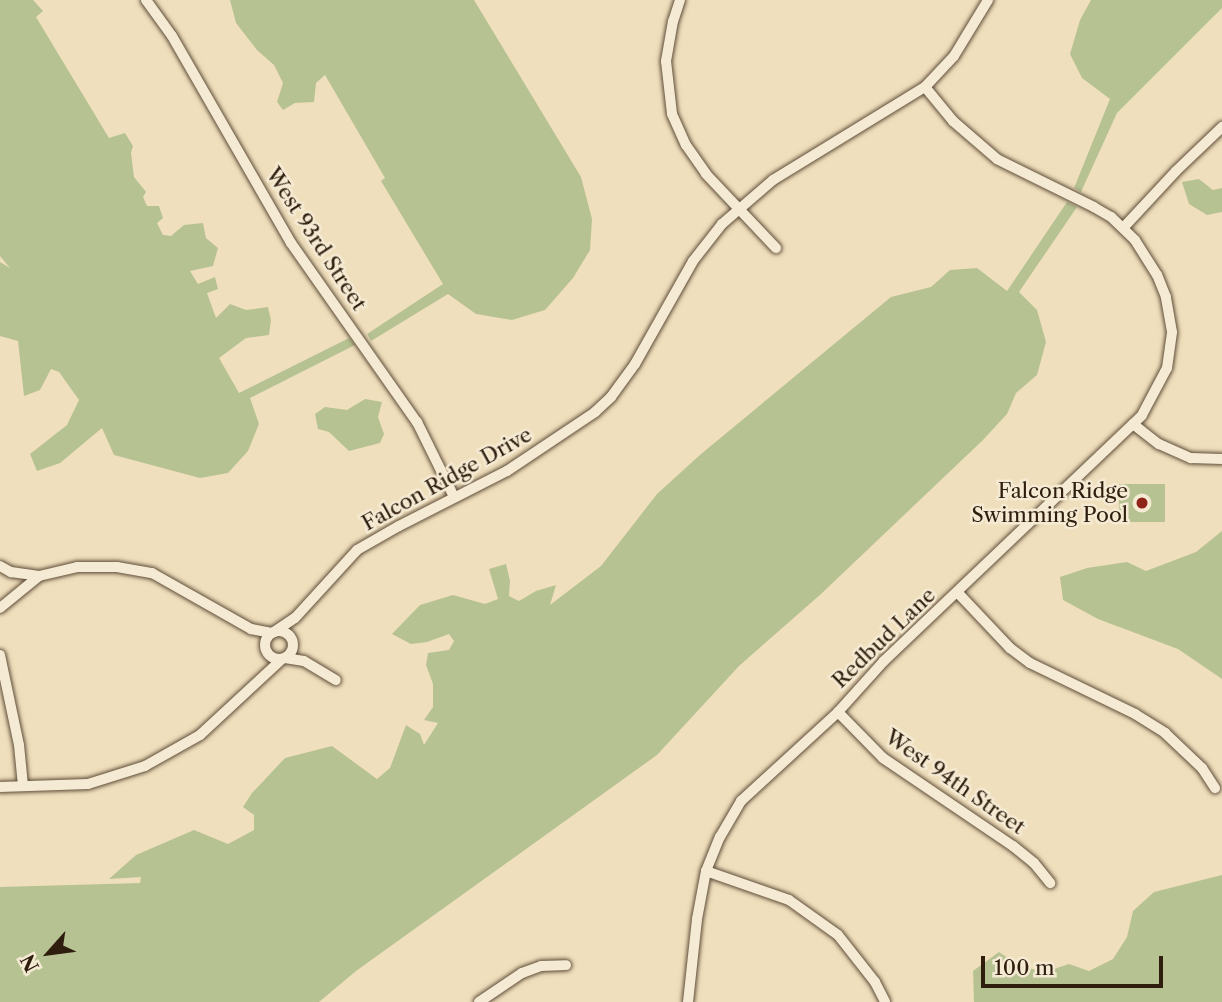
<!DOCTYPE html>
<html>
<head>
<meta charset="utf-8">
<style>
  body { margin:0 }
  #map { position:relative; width:1222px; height:1002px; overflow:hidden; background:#f0dfbc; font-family:"Libre Caslon Text",serif }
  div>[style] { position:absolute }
  .green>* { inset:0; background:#b7c292; transform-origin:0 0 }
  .roads { filter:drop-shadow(0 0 2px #5f4e3a) drop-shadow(0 0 2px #5f4e3a) }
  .minor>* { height:10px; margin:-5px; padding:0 5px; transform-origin:5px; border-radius:5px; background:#f5ead3 }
  .minor>.ring { margin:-5px; padding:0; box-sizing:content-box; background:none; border:10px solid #f5ead3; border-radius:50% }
  .dots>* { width:19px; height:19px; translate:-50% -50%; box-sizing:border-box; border:4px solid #f5ead3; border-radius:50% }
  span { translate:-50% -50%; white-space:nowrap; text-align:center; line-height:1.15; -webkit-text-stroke:5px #f5ead3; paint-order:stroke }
  .street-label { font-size:21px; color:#2f1e0e }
  .poi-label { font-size:21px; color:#2f1e0e }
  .right { translate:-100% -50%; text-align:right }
  .north { position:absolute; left:14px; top:918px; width:70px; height:70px; -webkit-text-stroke:5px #f5ead3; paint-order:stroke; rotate:242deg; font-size:19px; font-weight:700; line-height:28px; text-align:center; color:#2f1e0e }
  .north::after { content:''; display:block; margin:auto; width:24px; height:32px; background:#2f1e0e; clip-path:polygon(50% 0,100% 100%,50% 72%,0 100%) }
  .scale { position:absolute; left:981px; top:956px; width:182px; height:32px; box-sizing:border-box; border:4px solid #2f1e0e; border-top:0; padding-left:9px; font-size:21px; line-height:24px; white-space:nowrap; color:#2f1e0e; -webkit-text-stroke:5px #f5ead3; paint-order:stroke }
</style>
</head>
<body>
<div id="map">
  <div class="green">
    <i style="clip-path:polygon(0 0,33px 0,43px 11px,36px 17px,109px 138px,125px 133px,133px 146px,131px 153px,134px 177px,146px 192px,143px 197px,147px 206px,159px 206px,163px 218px,157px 223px,163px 235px,171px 236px,184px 225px,203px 223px,206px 238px,218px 248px,213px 266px,190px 271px,198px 284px,215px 277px,218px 289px,207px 293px,216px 318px,230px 304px,246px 310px,268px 307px,271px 320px,269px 335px,246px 338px,219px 358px,239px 393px,349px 338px,355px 345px,250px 398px,259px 424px,248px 451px,228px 473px,200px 478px,114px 455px,102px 428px,60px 463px,37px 471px,30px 454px,67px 425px,79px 400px,59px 372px,51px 369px,40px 390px,24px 396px,18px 341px,0 336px,0 262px,10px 268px,0 256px)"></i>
    <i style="clip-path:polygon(230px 0,474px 0,581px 177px,592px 219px,590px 250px,573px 278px,545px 310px,512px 320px,476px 314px,448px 294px,371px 341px,367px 334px,443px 284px,381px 181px,385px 178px,325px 75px,316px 83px,314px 102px,295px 103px,283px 110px,277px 102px,283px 83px,274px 65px,257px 50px,236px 23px)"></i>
    <i style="clip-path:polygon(1091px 0,1222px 0,1222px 8px,1117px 113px,1081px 192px,1074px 188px,1110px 99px,1082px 78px,1070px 54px,1080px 20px)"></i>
    <i style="clip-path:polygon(1199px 179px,1213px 190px,1222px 188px,1222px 212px,1207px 215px,1189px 204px,1182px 182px)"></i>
    <i style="clip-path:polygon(1067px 202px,1077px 207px,1019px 292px,1037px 310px,1046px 342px,1037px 375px,1016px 393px,1007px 414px,983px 440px,821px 594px,739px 666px,657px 755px,356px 971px,319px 1002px,0 1002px,0 887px,140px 883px,141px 877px,109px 879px,136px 855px,194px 830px,228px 844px,254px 830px,254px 815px,243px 807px,252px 793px,285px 758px,332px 746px,377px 779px,390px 768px,406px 725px,420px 734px,424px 745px,438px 723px,424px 720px,433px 707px,433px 684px,426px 665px,428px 653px,449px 650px,454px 641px,449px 634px,427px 642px,411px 644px,392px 634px,420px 605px,453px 595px,485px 604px,498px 599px,489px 569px,506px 564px,510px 581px,509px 596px,519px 601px,536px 591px,556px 585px,550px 605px,601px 566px,657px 494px,701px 454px,891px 297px,931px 287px,950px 270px,977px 268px,1007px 291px)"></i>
    <i style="clip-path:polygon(365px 399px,382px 402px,378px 417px,384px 434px,380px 443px,349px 451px,329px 432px,318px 429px,315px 414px,325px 407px,347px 410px)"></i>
    <i style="left:1119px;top:484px;width:46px;height:38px"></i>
    <i style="clip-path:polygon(1222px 531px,1222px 679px,1178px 649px,1098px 619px,1063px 600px,1060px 577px,1087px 568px,1127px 562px,1146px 571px,1196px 552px)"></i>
    <i style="clip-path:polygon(1222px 875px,1222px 1002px,974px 1002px,973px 971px,999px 952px,1020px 966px,1045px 972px,1069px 964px,1089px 971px,1113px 959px,1127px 937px,1133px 911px,1154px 892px)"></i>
  </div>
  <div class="roads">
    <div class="minor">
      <i style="left:146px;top:0;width:44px;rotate:54.2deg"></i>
      <i style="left:172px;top:36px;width:239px;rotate:60.1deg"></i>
      <i style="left:291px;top:243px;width:219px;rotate:54.9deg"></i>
      <i style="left:417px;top:422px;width:84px;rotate:63.7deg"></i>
      <i style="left:680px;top:0;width:22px;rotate:108deg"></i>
      <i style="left:673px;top:21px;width:41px;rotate:99.9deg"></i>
      <i style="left:666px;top:61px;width:53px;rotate:83.5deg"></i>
      <i style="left:672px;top:114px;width:34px;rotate:66deg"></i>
      <i style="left:686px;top:145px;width:35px;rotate:55deg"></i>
      <i style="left:706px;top:174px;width:102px;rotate:46.6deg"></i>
      <i style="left:1124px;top:227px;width:76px;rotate:-47.1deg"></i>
      <i style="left:1176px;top:171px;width:64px;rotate:-43.7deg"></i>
      <i style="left:1133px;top:424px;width:33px;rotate:38deg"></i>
      <i style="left:1159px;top:444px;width:35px;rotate:24deg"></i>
      <i style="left:1191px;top:458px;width:31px;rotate:2deg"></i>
      <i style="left:0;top:566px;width:13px;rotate:29deg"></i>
      <i style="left:11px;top:572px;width:28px;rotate:8deg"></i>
      <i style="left:39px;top:576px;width:39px;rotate:-13deg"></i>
      <i style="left:77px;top:567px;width:40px"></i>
      <i style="left:117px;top:567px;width:36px;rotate:10deg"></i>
      <i style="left:152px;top:573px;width:114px;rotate:29.5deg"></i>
      <i style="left:251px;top:629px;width:21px;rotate:11deg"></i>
      <i style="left:958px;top:593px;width:76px;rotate:46.6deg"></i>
      <i style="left:1010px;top:648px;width:25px;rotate:37deg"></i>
      <i style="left:1030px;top:663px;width:117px;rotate:25.9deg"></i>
      <i style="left:1135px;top:714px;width:36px;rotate:32deg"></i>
      <i style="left:1165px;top:733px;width:51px;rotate:43.4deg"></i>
      <i style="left:1202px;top:768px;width:24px;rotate:57deg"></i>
      <i style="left:0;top:608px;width:50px;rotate:-39.4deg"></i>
      <i class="ring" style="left:265px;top:631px;width:18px;height:18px"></i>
      <i style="left:274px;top:632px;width:25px;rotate:-34deg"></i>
      <i style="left:295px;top:618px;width:92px;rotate:-47.6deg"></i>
      <i style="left:357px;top:550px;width:48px;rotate:-29.7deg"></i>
      <i style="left:399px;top:526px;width:121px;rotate:-27deg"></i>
      <i style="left:507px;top:471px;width:106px;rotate:-33.8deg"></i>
      <i style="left:595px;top:412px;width:22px;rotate:-43deg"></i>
      <i style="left:611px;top:397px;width:41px;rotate:-54deg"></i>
      <i style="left:635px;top:364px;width:118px;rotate:-60.6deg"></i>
      <i style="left:693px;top:261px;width:47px;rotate:-51.9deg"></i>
      <i style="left:722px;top:224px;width:67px;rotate:-40.8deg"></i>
      <i style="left:773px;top:180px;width:178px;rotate:-31.5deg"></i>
      <i style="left:925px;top:87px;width:42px;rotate:-46.9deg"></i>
      <i style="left:954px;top:56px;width:66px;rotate:-58.7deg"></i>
      <i style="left:0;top:655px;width:92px;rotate:78.1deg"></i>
      <i style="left:19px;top:745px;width:41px;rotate:84.4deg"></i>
      <i style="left:285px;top:658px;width:19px;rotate:9deg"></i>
      <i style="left:304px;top:661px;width:37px;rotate:31deg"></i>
      <i style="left:838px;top:712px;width:64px;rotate:45.6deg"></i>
      <i style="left:883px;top:758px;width:157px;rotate:34.1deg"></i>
      <i style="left:1013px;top:846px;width:27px;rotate:39deg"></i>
      <i style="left:1034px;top:863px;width:26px;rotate:51deg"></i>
      <i style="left:0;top:787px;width:88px;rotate:-2deg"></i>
      <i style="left:88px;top:784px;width:60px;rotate:-17.5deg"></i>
      <i style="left:145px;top:766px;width:63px;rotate:-29.4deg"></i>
      <i style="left:200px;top:735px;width:112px;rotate:-42.8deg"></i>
      <i style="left:706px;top:871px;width:88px;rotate:19.3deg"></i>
      <i style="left:789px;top:900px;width:60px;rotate:35.5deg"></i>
      <i style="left:838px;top:935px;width:60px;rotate:51.8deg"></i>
      <i style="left:875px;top:982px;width:22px;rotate:63deg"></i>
      <i style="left:479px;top:1002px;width:52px;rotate:-34deg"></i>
      <i style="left:522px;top:973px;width:20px;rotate:-20deg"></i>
      <i style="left:541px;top:966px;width:25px;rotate:-2deg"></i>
      <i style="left:688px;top:1002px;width:83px;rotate:-83.8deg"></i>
      <i style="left:697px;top:919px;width:49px;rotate:-79.4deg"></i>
      <i style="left:706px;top:871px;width:37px;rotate:-68deg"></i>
      <i style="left:720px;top:837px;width:42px;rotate:-59.7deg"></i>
      <i style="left:741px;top:801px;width:132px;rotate:-42.5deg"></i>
      <i style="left:838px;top:712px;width:69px;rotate:-48deg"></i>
      <i style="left:884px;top:661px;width:356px;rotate:-43.6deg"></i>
      <i style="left:1142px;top:415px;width:53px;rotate:-62deg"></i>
      <i style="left:1167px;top:368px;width:36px;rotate:-82deg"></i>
      <i style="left:1172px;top:332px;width:36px;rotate:-100deg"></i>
      <i style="left:1166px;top:297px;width:24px;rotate:-112deg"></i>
      <i style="left:1157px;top:275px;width:41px;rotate:-122.2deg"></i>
      <i style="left:1135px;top:240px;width:33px;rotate:-136deg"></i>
      <i style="left:1111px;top:217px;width:20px;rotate:-150deg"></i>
      <i style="left:1094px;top:207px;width:108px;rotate:-153.7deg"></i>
      <i style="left:997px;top:159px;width:58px;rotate:-139.2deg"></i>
      <i style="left:953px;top:121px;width:44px;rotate:-129.5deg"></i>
    </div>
  </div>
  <div class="dots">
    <i style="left:1142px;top:503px;background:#8f2418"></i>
  </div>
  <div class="street-label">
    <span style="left:316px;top:239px;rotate:57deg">West 93rd Street</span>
    <span style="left:447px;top:479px;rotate:-29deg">Falcon Ridge Drive</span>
    <span style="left:884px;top:638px;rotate:-44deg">Redbud Lane</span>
    <span style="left:955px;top:782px;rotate:35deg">West 94th Street</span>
  </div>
  <div class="poi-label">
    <span class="right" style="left:1128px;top:503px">Falcon Ridge<br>Swimming Pool</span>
  </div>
  <div class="north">N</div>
  <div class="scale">100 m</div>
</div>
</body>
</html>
